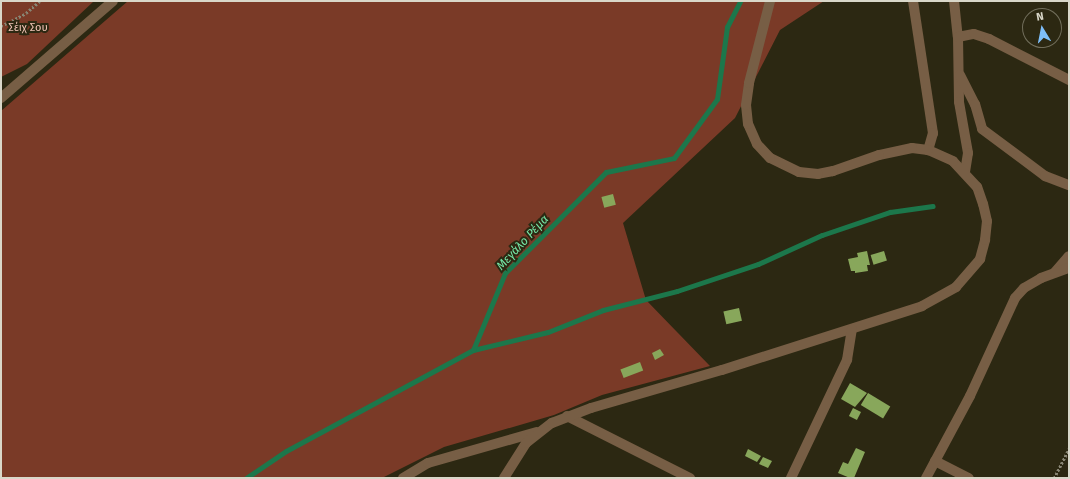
<!DOCTYPE html>
<html>
<head>
<meta charset="utf-8">
<style>
  body { margin:0 }
  #map { position:relative; width:1070px; height:479px; overflow:hidden; background:#2c2812; font-family:"Fira Sans",sans-serif }
  div>[style] { position:absolute }
  .green>* { inset:0; background:#7a3a27 }
  .stream>* { height:5px; margin:-2.5px; padding:0 2.5px; transform-origin:2.5px; border-radius:2.5px; background:#1c774b }
  .building>* { inset:0; background:#88a75b; transform-origin:0 0 }
  .path>* { height:2.5px; margin-top:-1.25px; transform-origin:0; background:repeating-linear-gradient(90deg,#888573 0 2px,transparent 0 4px) }
  .street>* { height:10px; margin:-5px; padding:0 5px; transform-origin:5px; border-radius:5px; background:#775e45 }
  span { translate:-50% -50%; white-space:nowrap; text-align:center; line-height:1.15; -webkit-text-stroke:4px #2c2812; paint-order:stroke }
  .park-label { font-size:11px; color:#f0c3b5 }
  .water-label { font-size:12px; color:#76e8a8; font-style:italic }
  .frame { position:absolute; inset:0; border:2px solid #d9d7c9; pointer-events:none }
  .north { position:absolute; left:1022px; top:8px; width:40px; height:40px; box-sizing:border-box; background:#2c2812; border:1px solid #716e5b; border-radius:50%; rotate:350deg; font-size:11px; font-weight:700; line-height:16px; text-align:center; color:#d9d7c9 }
  .north::after { content:''; display:block; margin:auto; width:14px; height:18px; background:#7dbef9; clip-path:polygon(50% 0,100% 100%,50% 72%,0 100%) }
</style>
</head>
<body>
<div id="map">
  <div class="green">
    <i style="clip-path:polygon(1px 1px,94px 1px,27px 64px,1px 77px)"></i>
    <i style="clip-path:polygon(128px 1px,824px 1px,780px 30px,735px 118px,623px 223px,646px 300px,710px 366px,602px 395px,554px 415px,444px 447px,382px 478px,1px 478px,1px 111px)"></i>
  </div>
  <div class="stream">
    <i style="left:473px;top:350px;width:77px;rotate:-13.5deg"></i>
    <i style="left:548px;top:332px;width:59px;rotate:-21.8deg"></i>
    <i style="left:603px;top:310px;width:76px;rotate:-14.4deg"></i>
    <i style="left:677px;top:291px;width:85px;rotate:-18.4deg"></i>
    <i style="left:758px;top:264px;width:70px;rotate:-24.4deg"></i>
    <i style="left:822px;top:235px;width:72px;rotate:-18.7deg"></i>
    <i style="left:890px;top:212px;width:43px;rotate:-7.9deg"></i>
    <i style="left:246px;top:478px;width:48px;rotate:-34deg"></i>
    <i style="left:286px;top:451px;width:213px;rotate:-28.4deg"></i>
    <i style="left:473px;top:350px;width:83px;rotate:-67.4deg"></i>
    <i style="left:505px;top:273px;width:143px;rotate:-45deg"></i>
    <i style="left:606px;top:172px;width:69px;rotate:-11.6deg"></i>
    <i style="left:674px;top:158px;width:73px;rotate:-53.9deg"></i>
    <i style="left:717px;top:99px;width:73px;rotate:-82.1deg"></i>
    <i style="left:727px;top:27px;width:29px;rotate:-63deg"></i>
  </div>
  <div class="building">
    <i style="left:613px;top:194px;width:11px;height:12px;rotate:75deg"></i>
    <i style="clip-path:polygon(867px 251px,870px 265px,867px 265px,868px 271px,855px 273px,855px 271px,851px 271px,848px 259px,858px 257px,857px 253px)"></i>
    <i style="left:884px;top:251px;width:10px;height:14px;rotate:73deg"></i>
    <i style="left:739px;top:308px;width:13px;height:16px;rotate:77deg"></i>
    <i style="clip-path:polygon(660px 349px,664px 355px,655px 360px,652px 353px)"></i>
    <i style="left:640px;top:362px;width:9px;height:21px;rotate:69deg"></i>
    <i style="clip-path:polygon(850px 383px,867px 393px,855px 407px,841px 399px)"></i>
    <i style="left:868px;top:393px;width:26px;height:14px;rotate:31deg"></i>
    <i style="left:853px;top:408px;width:9px;height:9px;rotate:27deg"></i>
    <i style="clip-path:polygon(856px 448px,865px 452px,854px 478px,850px 478px,838px 473px,843px 462px,848px 464px)"></i>
    <i style="clip-path:polygon(748px 449px,761px 456px,757px 462px,745px 456px)"></i>
    <i style="clip-path:polygon(763px 457px,772px 461px,768px 468px,759px 464px)"></i>
  </div>
  <div class="path">
    <i style="left:1px;top:26px;width:28px;rotate:-27deg"></i>
    <i style="left:26px;top:13px;width:18px;rotate:-41deg"></i>
    <i style="left:1054px;top:478px;width:33px;rotate:-63deg"></i>
  </div>
  <div class="street">
    <i style="left:913px;top:1px;width:134px;rotate:81.4deg"></i>
    <i style="left:933px;top:133px;width:18px;rotate:106deg"></i>
    <i style="left:954px;top:1px;width:36px;rotate:84deg"></i>
    <i style="left:958px;top:37px;width:65px;rotate:89.1deg"></i>
    <i style="left:959px;top:102px;width:52px;rotate:80deg"></i>
    <i style="left:968px;top:153px;width:18px;rotate:99deg"></i>
    <i style="left:958px;top:37px;width:16px;rotate:-11deg"></i>
    <i style="left:974px;top:34px;width:16px;rotate:18deg"></i>
    <i style="left:989px;top:39px;width:90px;rotate:27.1deg"></i>
    <i style="left:960px;top:75px;width:33px;rotate:63deg"></i>
    <i style="left:975px;top:104px;width:26px;rotate:74deg"></i>
    <i style="left:982px;top:129px;width:79px;rotate:36.7deg"></i>
    <i style="left:1045px;top:176px;width:26px;rotate:21deg"></i>
    <i style="left:1px;top:98px;width:148px;rotate:-40.9deg"></i>
    <i style="left:1055px;top:272px;width:21px;rotate:-49deg"></i>
    <i style="left:567px;top:416px;width:138px;rotate:26.8deg"></i>
    <i style="left:935px;top:461px;width:38px;rotate:27deg"></i>
    <i style="left:403px;top:478px;width:29px;rotate:-31deg"></i>
    <i style="left:428px;top:463px;width:113px;rotate:-15.9deg"></i>
    <i style="left:504px;top:478px;width:41px;rotate:-57.8deg"></i>
    <i style="left:526px;top:443px;width:33px;rotate:-38deg"></i>
    <i style="left:552px;top:423px;width:42px;rotate:-21deg"></i>
    <i style="left:591px;top:408px;width:136px;rotate:-16.2deg"></i>
    <i style="left:722px;top:370px;width:210px;rotate:-17.7deg"></i>
    <i style="left:922px;top:306px;width:39px;rotate:-29deg"></i>
    <i style="left:956px;top:287px;width:37px;rotate:-49deg"></i>
    <i style="left:980px;top:259px;width:20px;rotate:-75deg"></i>
    <i style="left:985px;top:240px;width:19px;rotate:-84deg"></i>
    <i style="left:987px;top:221px;width:17px;rotate:-103deg"></i>
    <i style="left:983px;top:204px;width:18px;rotate:-109deg"></i>
    <i style="left:977px;top:187px;width:35px;rotate:-133deg"></i>
    <i style="left:953px;top:161px;width:27px;rotate:-156deg"></i>
    <i style="left:928px;top:150px;width:16px;rotate:-173deg"></i>
    <i style="left:912px;top:148px;width:34px;rotate:168deg"></i>
    <i style="left:879px;top:155px;width:49px;rotate:160.8deg"></i>
    <i style="left:833px;top:171px;width:15px;rotate:169deg"></i>
    <i style="left:818px;top:174px;width:19px;rotate:-174deg"></i>
    <i style="left:799px;top:172px;width:32px;rotate:-154deg"></i>
    <i style="left:770px;top:158px;width:19px;rotate:-133deg"></i>
    <i style="left:757px;top:144px;width:22px;rotate:-114deg"></i>
    <i style="left:748px;top:124px;width:19px;rotate:-96deg"></i>
    <i style="left:746px;top:105px;width:22px;rotate:-82deg"></i>
    <i style="left:749px;top:83px;width:85px;rotate:-75.6deg"></i>
    <i style="left:791px;top:478px;width:131px;rotate:-64.6deg"></i>
    <i style="left:847px;top:360px;width:31px;rotate:-81deg"></i>
    <i style="left:926px;top:478px;width:93px;rotate:-61.8deg"></i>
    <i style="left:970px;top:396px;width:108px;rotate:-65.3deg"></i>
    <i style="left:1015px;top:298px;width:13px;rotate:-48deg"></i>
    <i style="left:1024px;top:288px;width:20px;rotate:-30deg"></i>
    <i style="left:1041px;top:278px;width:30px;rotate:-20deg"></i>
  </div>
  <div class="park-label">
    <span style="left:28px;top:28px">Σέιχ Σου</span>
  </div>
  <div class="water-label">
    <span style="left:523px;top:243px;rotate:-47deg">Μεγάλο Ρέμα</span>
  </div>
  <div class="frame"></div>
  <div class="north">N</div>
</div>
</body>
</html>
